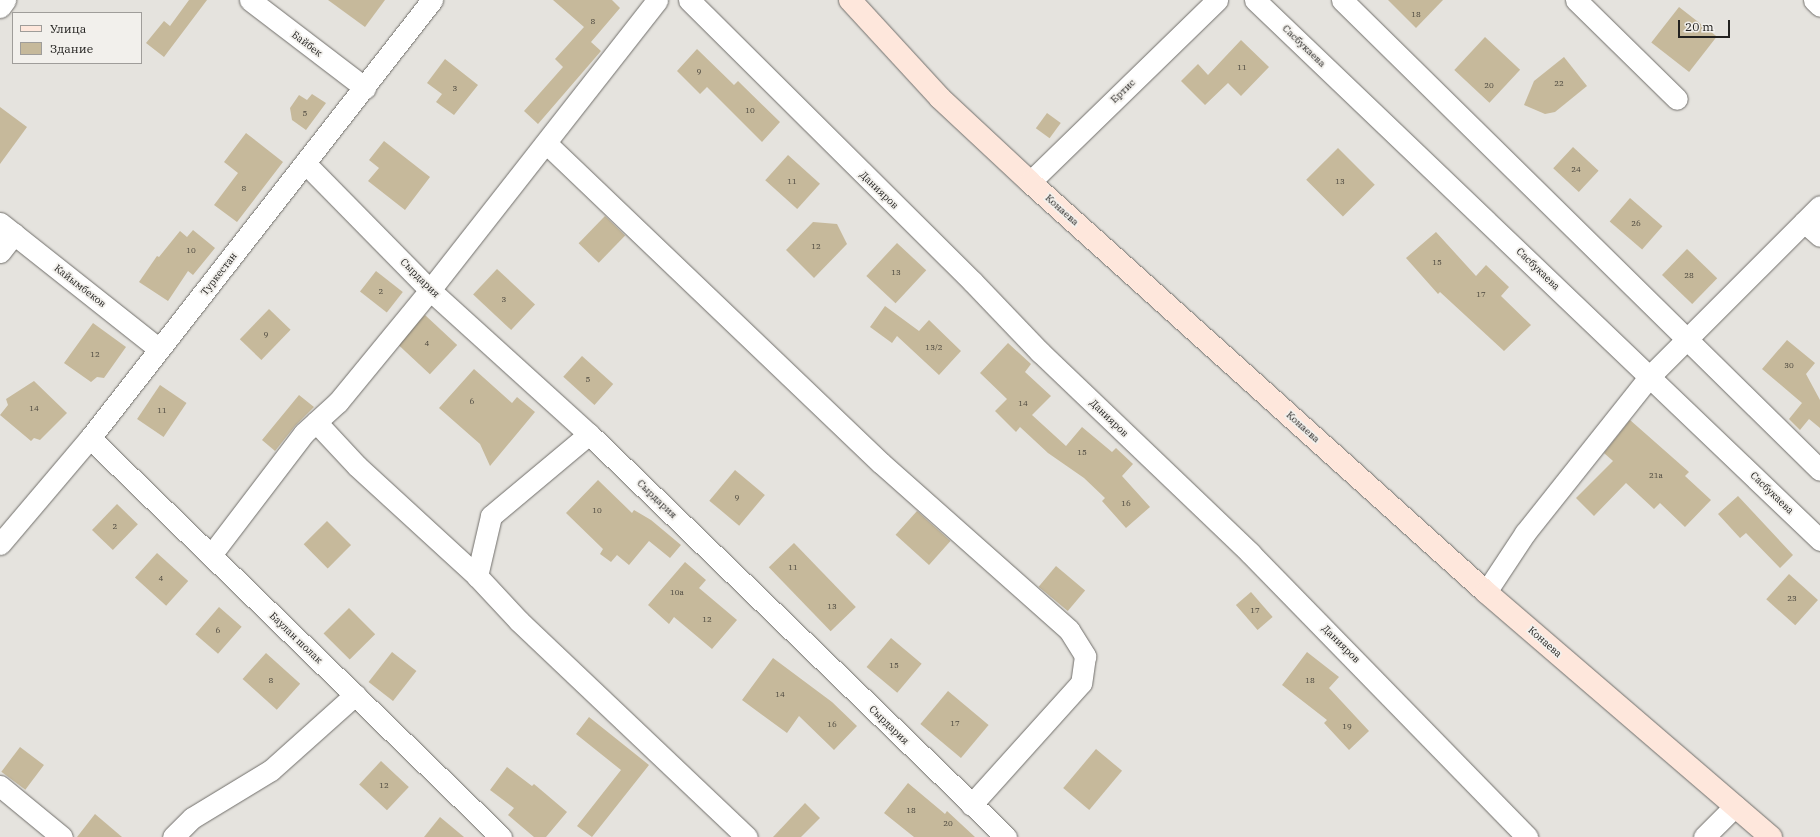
<!DOCTYPE html>
<html>
<head>
<meta charset="utf-8">
<style>
  body { margin:0 }
  #map { position:relative; width:1820px; height:837px; overflow:hidden; background:#e5e3de; font-family:"IBM Plex Serif",serif }
  div>[style] { position:absolute }
  .building>* { inset:0; background:#c6b99b; transform-origin:0 0 }
  .roads { filter:drop-shadow(0 0 1px #706e6a) drop-shadow(0 0 1px #706e6a) }
  .street>* { height:21px; margin:-10.5px; padding:0 10.5px; transform-origin:10.5px; border-radius:10.5px; background:#fff }
  .secondary>* { height:22px; margin:-11px; padding:0 11px; transform-origin:11px; border-radius:11px; background:#fee7dc }
  span { translate:-50% -50%; white-space:nowrap; text-align:center; line-height:1.15; -webkit-text-stroke:3.5px #f2f0ec; paint-order:stroke }
  .number-label { font-size:8px; color:#4b473e }
  .number-label span { -webkit-text-stroke-width:0 }
  .street-label { font-size:10px; color:#22211f }
  .legend { position:absolute; left:12px; top:12px; width:130px; height:52px; box-sizing:border-box; background:#f2f0ec; border:1px solid #9f9d9a; margin:0; padding:5px 7px; list-style:none; font-size:12px; color:#22211f }
  .legend li { display:flex; align-items:center; gap:8px; height:20px }
  .legend b { width:20px; border:1px solid #9f9d9a }
  .scale { position:absolute; left:1678px; top:20px; width:52px; height:18px; box-sizing:border-box; border:2px solid #22211f; border-top:0; padding-left:5px; font-size:12px; line-height:14px; white-space:nowrap; color:#22211f; -webkit-text-stroke:3px #f2f0ec; paint-order:stroke }
</style>
</head>
<body>
<div id="map">
  <div class="building">
    <i style="clip-path:polygon(189px 0,207px 0,164px 57px,146px 43px,164px 21px,170px 26px)"></i>
    <i style="clip-path:polygon(328px 0,385px 0,365px 27px)"></i>
    <i style="clip-path:polygon(553px 0,612px 0,620px 8px,591px 42px,601px 51px,538px 124px,524px 111px,563px 67px,555px 59px,584px 27px)"></i>
    <i style="clip-path:polygon(1388px 0,1443px 0,1416px 28px)"></i>
    <i style="left:1679px;top:7px;width:48px;height:45px;rotate:38deg"></i>
    <i style="left:1485px;top:37px;width:48px;height:45px;rotate:43deg"></i>
    <i style="clip-path:polygon(1241px 40px,1269px 67px,1241px 96px,1228px 83px,1205px 105px,1181px 81px,1198px 64px,1208px 75px)"></i>
    <i style="clip-path:polygon(697px 49px,734px 85px,738px 81px,780px 122px,762px 142px,707px 87px,700px 94px,677px 71px)"></i>
    <i style="clip-path:polygon(1564px 57px,1587px 86px,1555px 112px,1545px 114px,1524px 105px,1534px 81px)"></i>
    <i style="clip-path:polygon(445px 59px,478px 85px,454px 115px,436px 102px,442px 94px,427px 83px)"></i>
    <i style="clip-path:polygon(312px 94px,326px 103px,306px 130px,292px 120px,290px 108px,299px 95px,307px 100px)"></i>
    <i style="clip-path:polygon(0 107px,27px 127px,0 164px)"></i>
    <i style="left:1047px;top:113px;width:17px;height:19px;rotate:36deg"></i>
    <i style="clip-path:polygon(246px 133px,283px 162px,237px 222px,214px 205px,238px 173px,224px 162px)"></i>
    <i style="clip-path:polygon(384px 141px,430px 177px,405px 210px,368px 181px,379px 168px,369px 160px)"></i>
    <i style="left:1573px;top:147px;width:35px;height:29px;rotate:43deg"></i>
    <i style="left:1338px;top:148px;width:52px;height:45px;rotate:45deg"></i>
    <i style="left:788px;top:155px;width:43px;height:34px;rotate:42deg"></i>
    <i style="left:1630px;top:198px;width:43px;height:31px;rotate:41deg"></i>
    <i style="left:605px;top:216px;width:28px;height:38px;rotate:44deg"></i>
    <i style="clip-path:polygon(813px 222px,837px 224px,847px 244px,814px 278px,786px 250px)"></i>
    <i style="clip-path:polygon(193px 230px,215px 248px,193px 275px,188px 271px,168px 301px,139px 282px,157px 256px,159px 257px,180px 231px,187px 237px)"></i>
    <i style="clip-path:polygon(1436px 232px,1476px 276px,1486px 265px,1509px 287px,1501px 296px,1531px 325px,1504px 351px,1440px 292px,1438px 294px,1406px 258px)"></i>
    <i style="left:897px;top:243px;width:40px;height:45px;rotate:43deg"></i>
    <i style="left:1687px;top:249px;width:42px;height:36px;rotate:44deg"></i>
    <i style="left:497px;top:269px;width:52px;height:35px;rotate:43deg"></i>
    <i style="left:376px;top:271px;width:34px;height:26px;rotate:38deg"></i>
    <i style="clip-path:polygon(885px 306px,919px 331px,929px 320px,961px 351px,939px 375px,897px 336px,892px 343px,870px 327px)"></i>
    <i style="left:269px;top:309px;width:30px;height:42px;rotate:44deg"></i>
    <i style="left:425px;top:315px;width:44px;height:40px;rotate:43deg"></i>
    <i style="clip-path:polygon(93px 323px,126px 347px,104px 378px,97px 377px,91px 382px,64px 363px)"></i>
    <i style="clip-path:polygon(1787px 340px,1815px 363px,1806px 374px,1820px 400px,1820px 428px,1809px 419px,1800px 430px,1789px 419px,1802px 403px,1762px 369px)"></i>
    <i style="clip-path:polygon(1008px 343px,1031px 364px,1025px 372px,1051px 396px,1032px 415px,1066px 446px,1082px 427px,1112px 452px,1116px 448px,1133px 464px,1122px 476px,1150px 507px,1126px 528px,1102px 501px,1105px 498px,1084px 478px,1048px 453px,1020px 427px,1016px 432px,995px 411px,1007px 399px,980px 373px)"></i>
    <i style="left:582px;top:356px;width:42px;height:28px;rotate:42deg"></i>
    <i style="clip-path:polygon(474px 369px,512px 403px,517px 397px,535px 412px,490px 466px,480px 444px,439px 408px)"></i>
    <i style="clip-path:polygon(34px 381px,67px 413px,40px 440px,34px 438px,31px 441px,0 415px,8px 405px,6px 399px)"></i>
    <i style="left:160px;top:385px;width:32px;height:41px;rotate:34deg"></i>
    <i style="clip-path:polygon(299px 395px,314px 407px,295px 426px,275px 451px,262px 440px)"></i>
    <i style="clip-path:polygon(1630px 420px,1689px 472px,1685px 476px,1711px 500px,1685px 527px,1660px 503px,1654px 509px,1626px 483px,1594px 516px,1576px 498px,1613px 461px,1604px 453px)"></i>
    <i style="left:735px;top:470px;width:39px;height:40px;rotate:40deg"></i>
    <i style="clip-path:polygon(598px 480px,632px 513px,634px 510px,651px 520px,681px 545px,670px 558px,649px 541px,629px 565px,617px 555px,611px 562px,600px 554px,603px 549px,566px 513px)"></i>
    <i style="clip-path:polygon(1738px 496px,1793px 555px,1780px 568px,1746px 533px,1740px 538px,1718px 514px)"></i>
    <i style="left:117px;top:504px;width:29px;height:36px;rotate:44deg"></i>
    <i style="left:917px;top:511px;width:45px;height:32px;rotate:42deg"></i>
    <i style="left:327px;top:521px;width:34px;height:33px;rotate:45deg"></i>
    <i style="left:794px;top:543px;width:89px;height:35px;rotate:46deg"></i>
    <i style="left:157px;top:553px;width:42px;height:33px;rotate:42deg"></i>
    <i style="clip-path:polygon(685px 562px,706px 580px,699px 588px,737px 620px,712px 649px,674px 617px,669px 624px,648px 605px)"></i>
    <i style="left:1056px;top:566px;width:38px;height:27px;rotate:40deg"></i>
    <i style="left:1789px;top:574px;width:39px;height:34px;rotate:42deg"></i>
    <i style="left:1251px;top:592px;width:33px;height:20px;rotate:49deg"></i>
    <i style="left:219px;top:607px;width:30px;height:36px;rotate:41deg"></i>
    <i style="left:349px;top:608px;width:37px;height:36px;rotate:45deg"></i>
    <i style="left:891px;top:638px;width:40px;height:38px;rotate:40deg"></i>
    <i style="left:392px;top:652px;width:31px;height:38px;rotate:38deg"></i>
    <i style="clip-path:polygon(1307px 652px,1339px 677px,1329px 688px,1369px 731px,1349px 750px,1324px 723px,1327px 720px,1282px 685px)"></i>
    <i style="left:266px;top:653px;width:46px;height:35px;rotate:42deg"></i>
    <i style="clip-path:polygon(773px 658px,832px 702px,857px 726px,834px 750px,799px 716px,787px 733px,742px 700px)"></i>
    <i style="left:948px;top:691px;width:53px;height:43px;rotate:40deg"></i>
    <i style="clip-path:polygon(589px 717px,649px 765px,592px 837px,577px 826px,621px 770px,576px 734px)"></i>
    <i style="left:20px;top:747px;width:30px;height:31px;rotate:37deg"></i>
    <i style="left:1096px;top:749px;width:34px;height:51px;rotate:40deg"></i>
    <i style="left:381px;top:761px;width:38px;height:32px;rotate:43deg"></i>
    <i style="clip-path:polygon(507px 767px,532px 786px,534px 784px,567px 812px,546px 837px,534px 837px,508px 815px,514px 808px,490px 790px)"></i>
    <i style="clip-path:polygon(908px 783px,945px 814px,947px 811px,975px 837px,914px 837px,884px 813px)"></i>
    <i style="clip-path:polygon(805px 803px,820px 818px,801px 837px,773px 837px)"></i>
    <i style="clip-path:polygon(95px 814px,122px 837px,77px 837px)"></i>
    <i style="clip-path:polygon(440px 817px,464px 837px,424px 837px)"></i>
  </div>
  <div class="roads">
    <div class="street">
      <i style="left:250px;top:0;width:145px;rotate:37.4deg"></i>
      <i style="left:689px;top:0;width:400px;rotate:44.8deg"></i>
      <i style="left:973px;top:282px;width:97px;rotate:46.3deg"></i>
      <i style="left:1040px;top:352px;width:291px;rotate:43.7deg"></i>
      <i style="left:1250px;top:553px;width:397px;rotate:45.7deg"></i>
      <i style="left:1255px;top:0;width:782px;rotate:43.7deg"></i>
      <i style="left:1342px;top:0;width:670px;rotate:44.52deg"></i>
      <i style="left:1576px;top:0;width:141px;rotate:44.4deg"></i>
      <i style="left:1814px;top:0;width:8px;rotate:45deg"></i>
      <i style="left:0;top:7px;width:9px;rotate:-54deg"></i>
      <i style="left:546px;top:143px;width:463px;rotate:43.7deg"></i>
      <i style="left:881px;top:463px;width:251px;rotate:41.6deg"></i>
      <i style="left:1069px;top:630px;width:31px;rotate:58deg"></i>
      <i style="left:1085px;top:656px;width:27px;rotate:98deg"></i>
      <i style="left:1081px;top:683px;width:164px;rotate:132deg"></i>
      <i style="left:305px;top:163px;width:178px;rotate:45.5deg"></i>
      <i style="left:430px;top:290px;width:215px;rotate:42.2deg"></i>
      <i style="left:589px;top:434px;width:580px;rotate:44.02deg"></i>
      <i style="left:1030px;top:182px;width:261px;rotate:-44.2deg"></i>
      <i style="left:1804px;top:222px;width:21px;rotate:41deg"></i>
      <i style="left:0;top:223px;width:203px;rotate:38.4deg"></i>
      <i style="left:0;top:252px;width:23px;rotate:-52deg"></i>
      <i style="left:316px;top:422px;width:60px;rotate:47deg"></i>
      <i style="left:357px;top:466px;width:163px;rotate:42.5deg"></i>
      <i style="left:589px;top:434px;width:128px;rotate:140.1deg"></i>
      <i style="left:491px;top:516px;width:62px;rotate:103.1deg"></i>
      <i style="left:477px;top:576px;width:62px;rotate:47deg"></i>
      <i style="left:519px;top:621px;width:314px;rotate:43.5deg"></i>
      <i style="left:90px;top:438px;width:573px;rotate:44.15deg"></i>
      <i style="left:0;top:544px;width:139px;rotate:-49.7deg"></i>
      <i style="left:90px;top:438px;width:556px;rotate:-52.02deg"></i>
      <i style="left:211px;top:555px;width:153px;rotate:-52.7deg"></i>
      <i style="left:304px;top:433px;width:46px;rotate:-42.4deg"></i>
      <i style="left:338px;top:402px;width:145px;rotate:-50.6deg"></i>
      <i style="left:430px;top:290px;width:368px;rotate:-51.9deg"></i>
      <i style="left:1486px;top:592px;width:71px;rotate:-56.5deg"></i>
      <i style="left:1525px;top:533px;width:201px;rotate:-51.5deg"></i>
      <i style="left:1650px;top:376px;width:240px;rotate:-45deg"></i>
      <i style="left:0;top:786px;width:80px;rotate:39.4deg"></i>
      <i style="left:173px;top:837px;width:27px;rotate:-45deg"></i>
      <i style="left:192px;top:818px;width:92px;rotate:-31.3deg"></i>
      <i style="left:271px;top:770px;width:113px;rotate:-41.8deg"></i>
      <i style="left:1704px;top:837px;width:44px;rotate:-45deg"></i>
    </div>
    <div class="secondary">
      <i style="left:850px;top:0;width:133px;rotate:47.4deg"></i>
      <i style="left:940px;top:98px;width:123px;rotate:43deg"></i>
      <i style="left:1030px;top:182px;width:613px;rotate:41.96deg"></i>
      <i style="left:1486px;top:592px;width:376px;rotate:40.7deg"></i>
    </div>
  </div>
  <div class="number-label">
    <span style="left:1416px;top:15px">18</span>
    <span style="left:593px;top:22px">8</span>
    <span style="left:1242px;top:68px">11</span>
    <span style="left:699px;top:72px">9</span>
    <span style="left:1559px;top:84px">22</span>
    <span style="left:1489px;top:86px">20</span>
    <span style="left:455px;top:89px">3</span>
    <span style="left:750px;top:111px">10</span>
    <span style="left:305px;top:114px">5</span>
    <span style="left:1576px;top:170px">24</span>
    <span style="left:792px;top:182px">11</span>
    <span style="left:1340px;top:182px">13</span>
    <span style="left:244px;top:189px">8</span>
    <span style="left:1636px;top:224px">26</span>
    <span style="left:816px;top:247px">12</span>
    <span style="left:191px;top:251px">10</span>
    <span style="left:1437px;top:263px">15</span>
    <span style="left:896px;top:273px">13</span>
    <span style="left:1689px;top:276px">28</span>
    <span style="left:381px;top:292px">2</span>
    <span style="left:1481px;top:295px">17</span>
    <span style="left:504px;top:300px">3</span>
    <span style="left:266px;top:335px">9</span>
    <span style="left:427px;top:344px">4</span>
    <span style="left:934px;top:348px">13/2</span>
    <span style="left:95px;top:355px">12</span>
    <span style="left:1789px;top:366px">30</span>
    <span style="left:588px;top:380px">5</span>
    <span style="left:472px;top:402px">6</span>
    <span style="left:1023px;top:404px">14</span>
    <span style="left:34px;top:409px">14</span>
    <span style="left:162px;top:411px">11</span>
    <span style="left:1082px;top:453px">15</span>
    <span style="left:1656px;top:476px">21а</span>
    <span style="left:737px;top:498px">9</span>
    <span style="left:1126px;top:504px">16</span>
    <span style="left:597px;top:511px">10</span>
    <span style="left:115px;top:527px">2</span>
    <span style="left:793px;top:568px">11</span>
    <span style="left:161px;top:579px">4</span>
    <span style="left:677px;top:593px">10а</span>
    <span style="left:1792px;top:599px">23</span>
    <span style="left:832px;top:607px">13</span>
    <span style="left:1255px;top:611px">17</span>
    <span style="left:707px;top:620px">12</span>
    <span style="left:218px;top:631px">6</span>
    <span style="left:894px;top:666px">15</span>
    <span style="left:271px;top:681px">8</span>
    <span style="left:1310px;top:681px">18</span>
    <span style="left:780px;top:695px">14</span>
    <span style="left:955px;top:724px">17</span>
    <span style="left:832px;top:725px">16</span>
    <span style="left:1347px;top:727px">19</span>
    <span style="left:384px;top:786px">12</span>
    <span style="left:911px;top:811px">18</span>
    <span style="left:948px;top:824px">20</span>
  </div>
  <div class="street-label">
    <span style="left:307px;top:44px;rotate:37deg">Байбек</span>
    <span style="left:1304px;top:46px;rotate:44deg">Сасбукаева</span>
    <span style="left:1123px;top:91px;rotate:-44deg">Ертис</span>
    <span style="left:879px;top:190px;rotate:44deg">Данияров</span>
    <span style="left:1062px;top:210px;rotate:42deg">Конаева</span>
    <span style="left:1538px;top:269px;rotate:44deg">Сасбукаева</span>
    <span style="left:219px;top:274px;rotate:-52deg">Туркестан</span>
    <span style="left:420px;top:278px;rotate:45deg">Сырдария</span>
    <span style="left:80px;top:286px;rotate:38deg">Кайымбеков</span>
    <span style="left:1109px;top:418px;rotate:44deg">Данияров</span>
    <span style="left:1303px;top:427px;rotate:42deg">Конаева</span>
    <span style="left:1772px;top:493px;rotate:44deg">Сасбукаева</span>
    <span style="left:657px;top:499px;rotate:44deg">Сырдария</span>
    <span style="left:296px;top:638px;rotate:44deg">Баулан шолак</span>
    <span style="left:1545px;top:642px;rotate:41deg">Конаева</span>
    <span style="left:1341px;top:644px;rotate:45deg">Данияров</span>
    <span style="left:889px;top:725px;rotate:44deg">Сырдария</span>
  </div>
  <ul class="legend">
  <li><b style="height:5px;background:#fee7dc"></b>Улица</li>
  <li><b style="height:11px;background:#c6b99b"></b>Здание</li>
  </ul>
  <div class="scale">20 m</div>
</div>
</body>
</html>
